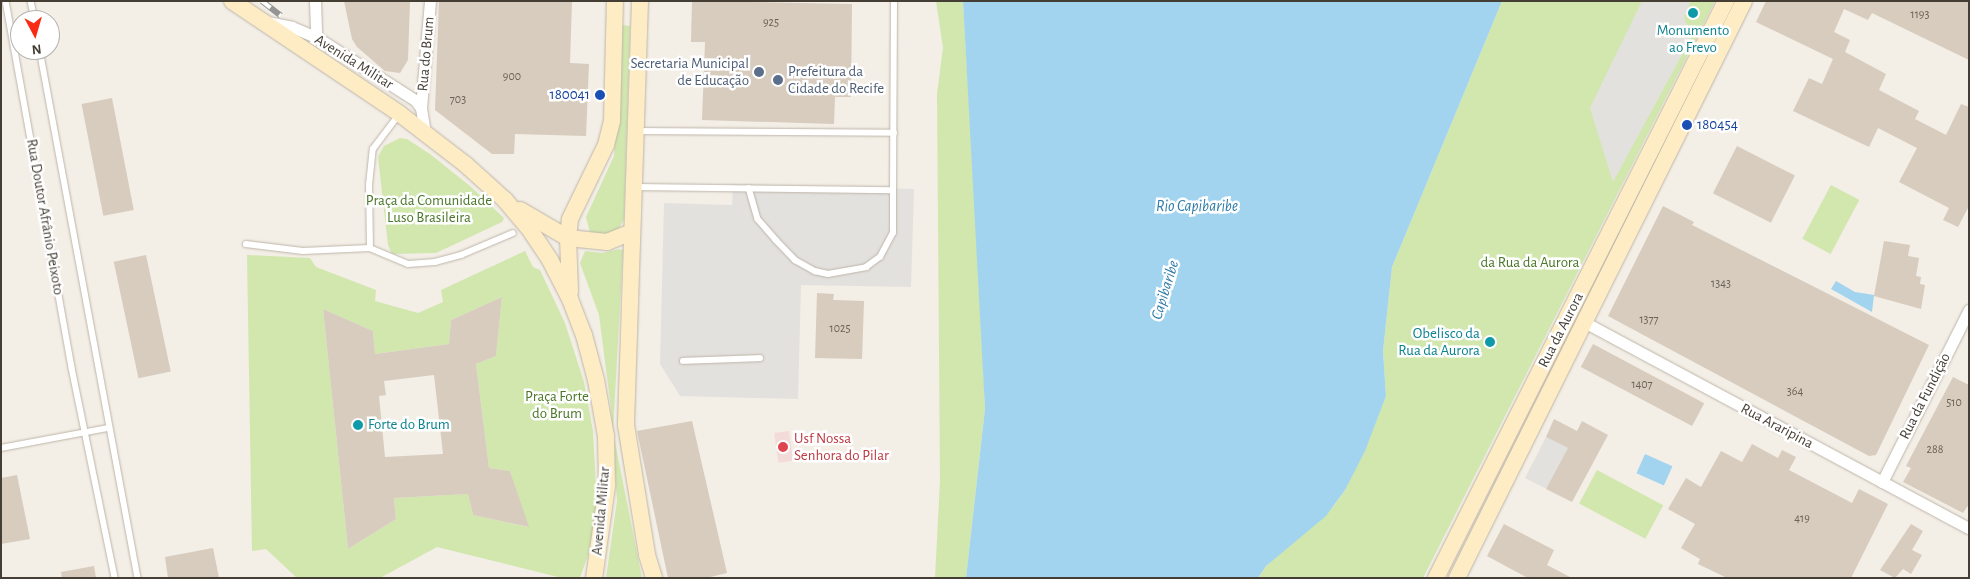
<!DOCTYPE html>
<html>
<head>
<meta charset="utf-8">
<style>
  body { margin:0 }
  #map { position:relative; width:1970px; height:579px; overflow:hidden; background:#f3eee6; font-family:"Alegreya Sans",sans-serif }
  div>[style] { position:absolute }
  .medical>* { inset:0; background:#f3dbd9; transform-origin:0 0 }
  .green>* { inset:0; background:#d1e7ae; transform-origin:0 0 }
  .parking>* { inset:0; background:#e3e1de; transform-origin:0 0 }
  .water>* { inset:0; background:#a2d4f0; transform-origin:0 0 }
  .building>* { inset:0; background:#d7ccbe; transform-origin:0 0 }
  .roads { filter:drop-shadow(0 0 1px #beb5a8) drop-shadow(0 0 1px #beb5a8) }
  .service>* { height:5.5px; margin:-2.75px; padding:0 2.75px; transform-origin:2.75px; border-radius:2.75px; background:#fff }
  .minor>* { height:11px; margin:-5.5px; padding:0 5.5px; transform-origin:5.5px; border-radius:5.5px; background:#fff }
  .secondary>* { height:16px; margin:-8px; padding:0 8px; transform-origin:8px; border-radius:8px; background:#feedc4 }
  .rail>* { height:5.5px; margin-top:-2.75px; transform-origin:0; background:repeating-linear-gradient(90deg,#fff 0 11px,#959595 0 22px); box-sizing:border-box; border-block:1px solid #959595 }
  .dots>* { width:14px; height:14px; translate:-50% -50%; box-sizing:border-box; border:2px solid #fff; border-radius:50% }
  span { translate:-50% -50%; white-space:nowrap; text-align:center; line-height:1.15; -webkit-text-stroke:5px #fff; paint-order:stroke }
  .number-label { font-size:12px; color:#6a6257 }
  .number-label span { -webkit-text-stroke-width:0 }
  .culture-label { font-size:15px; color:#0d838f }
  .right { translate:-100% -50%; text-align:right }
  .left { translate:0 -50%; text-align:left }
  .street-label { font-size:15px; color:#453e35 }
  .service-label { font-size:15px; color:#4e5e75 }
  .transit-label { font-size:15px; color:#164399 }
  .park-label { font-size:15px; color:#4b7729 }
  .health-label { font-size:15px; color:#be3a42 }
  .water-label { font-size:16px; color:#2e7ba8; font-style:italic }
  .frame { position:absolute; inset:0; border:2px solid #453e35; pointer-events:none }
  .north { position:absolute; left:10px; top:10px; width:50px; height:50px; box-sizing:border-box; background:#fff; border:1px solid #b5b2ae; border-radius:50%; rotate:174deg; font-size:14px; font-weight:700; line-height:20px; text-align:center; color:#453e35 }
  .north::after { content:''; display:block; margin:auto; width:18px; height:22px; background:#f92b16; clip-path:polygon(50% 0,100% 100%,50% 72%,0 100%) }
</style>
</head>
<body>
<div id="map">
  <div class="medical">
    <i style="left:789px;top:431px;width:30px;height:15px;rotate:82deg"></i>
  </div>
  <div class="green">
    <i style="clip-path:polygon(936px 1px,963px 1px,981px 308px,985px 409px,966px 578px,935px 578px,940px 481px,937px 94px,943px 48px)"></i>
    <i style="clip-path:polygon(1502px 1px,1715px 1px,1423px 578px,1258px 578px,1266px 566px,1333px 507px,1345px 490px,1386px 396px,1383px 351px,1392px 267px)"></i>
    <i style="clip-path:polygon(622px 25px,630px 26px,624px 219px,619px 229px,610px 235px,590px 233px,586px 217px,614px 156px)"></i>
    <i style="clip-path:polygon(400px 138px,407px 139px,430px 154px,470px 186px,504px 218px,502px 222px,436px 253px,392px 254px,388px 245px,378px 157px,384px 146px)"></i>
    <i style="left:1831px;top:185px;width:32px;height:61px;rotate:28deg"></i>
    <i style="clip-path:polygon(619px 249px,623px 250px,613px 432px,642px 578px,606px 578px,617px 501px,611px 408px,599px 315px,580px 263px,585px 251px,602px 253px)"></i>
    <i style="clip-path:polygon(evenodd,525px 251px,533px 267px,540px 270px,565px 323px,584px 382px,593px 431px,597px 505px,589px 552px,580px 578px,562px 578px,437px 547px,380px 578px,297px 578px,266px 549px,252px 551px,247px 255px,310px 258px,316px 267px,376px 290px,375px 301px,418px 313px,443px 302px,441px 290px,525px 251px,502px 297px,496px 356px,476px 364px,489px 468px,510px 471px,528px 527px,473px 515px,468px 494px,394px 498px,396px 519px,348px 549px,323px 309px,373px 331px,375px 354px,449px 344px,451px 320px,502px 297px)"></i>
    <i style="left:1597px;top:470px;width:75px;height:38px;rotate:28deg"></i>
  </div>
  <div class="parking">
    <i style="clip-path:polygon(1642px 1px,1691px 1px,1684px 17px,1691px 38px,1613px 182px,1590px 108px)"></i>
    <i style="clip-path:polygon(733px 184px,914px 189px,911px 287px,801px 285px,798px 399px,680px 396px,660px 364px,664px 203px,732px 205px)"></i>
    <i style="left:1546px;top:437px;width:25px;height:46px;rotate:27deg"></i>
  </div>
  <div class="water">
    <i style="clip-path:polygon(963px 1px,1502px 1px,1392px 267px,1383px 351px,1386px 396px,1365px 451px,1345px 490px,1326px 516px,1266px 566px,1258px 578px,966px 578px,985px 409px)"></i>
    <i style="clip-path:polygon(1836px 281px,1855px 292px,1874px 295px,1872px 312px,1831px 289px)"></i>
    <i style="left:1645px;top:454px;width:30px;height:21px;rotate:24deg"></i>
  </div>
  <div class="building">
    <i style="clip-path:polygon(344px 1px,410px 1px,408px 60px,400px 73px,385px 71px,357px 47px,352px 39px)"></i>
    <i style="clip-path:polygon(439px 1px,572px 1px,570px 63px,589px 64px,586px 136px,515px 134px,514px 154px,492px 154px,435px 110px)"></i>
    <i style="clip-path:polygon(692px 1px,852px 4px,851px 97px,835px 97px,834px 124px,702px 120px,705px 42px,691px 42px)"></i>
    <i style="clip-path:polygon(1766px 1px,1969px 1px,1969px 60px,1872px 13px,1868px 20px,1844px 9px,1834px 32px,1850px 40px,1845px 52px,1886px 74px,1879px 90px,1919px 111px,1915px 119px,1946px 135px,1961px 104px,1969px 107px,1969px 206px,1958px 227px,1943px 220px,1949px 208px,1899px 182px,1917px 148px,1878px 128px,1869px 147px,1793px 111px,1809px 78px,1822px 84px,1833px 59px,1756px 22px)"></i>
    <i style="left:112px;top:98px;width:114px;height:31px;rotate:79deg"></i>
    <i style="left:1737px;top:146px;width:65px;height:53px;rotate:27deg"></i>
    <i style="clip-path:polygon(1663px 206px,1694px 222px,1692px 225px,1929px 345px,1876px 455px,1869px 456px,1608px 316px)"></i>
    <i style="clip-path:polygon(1884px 241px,1910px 245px,1908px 256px,1919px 258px,1916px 276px,1921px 277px,1920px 284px,1925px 285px,1921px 309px,1874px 296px)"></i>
    <i style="left:146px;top:255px;width:119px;height:33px;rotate:78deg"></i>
    <i style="clip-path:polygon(817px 293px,834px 294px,833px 300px,864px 301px,862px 359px,815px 358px)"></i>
    <i style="clip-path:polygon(evenodd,502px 297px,496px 356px,476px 364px,489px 468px,510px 471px,529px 527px,473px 515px,468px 494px,394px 498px,396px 519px,348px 549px,323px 309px,373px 331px,375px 354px,449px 344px,451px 320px,502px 297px,434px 375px,443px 454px,385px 457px,379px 396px,386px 395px,384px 381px,434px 375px)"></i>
    <i style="left:1593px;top:344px;width:126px;height:26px;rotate:28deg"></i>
    <i style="clip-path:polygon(1953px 377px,1969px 385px,1969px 504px,1963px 513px,1903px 482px,1911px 468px,1906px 466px)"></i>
    <i style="clip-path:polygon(1554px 419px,1577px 431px,1582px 421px,1608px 435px,1572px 502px,1546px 489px,1568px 448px,1546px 437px)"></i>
    <i style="clip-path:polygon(692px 421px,727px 573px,706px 578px,668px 578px,637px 431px)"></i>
    <i style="clip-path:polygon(1752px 444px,1778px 458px,1782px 450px,1796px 457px,1789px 470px,1852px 503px,1859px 489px,1888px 504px,1851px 578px,1727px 578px,1698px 564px,1700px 559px,1681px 548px,1695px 524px,1668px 509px,1686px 478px,1701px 487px,1721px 451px,1742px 462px)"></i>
    <i style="clip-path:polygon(17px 475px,30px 539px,1px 544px,1px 478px)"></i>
    <i style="clip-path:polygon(1504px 524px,1554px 550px,1547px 565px,1572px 578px,1528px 578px,1487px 556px)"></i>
    <i style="clip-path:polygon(1911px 524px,1923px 531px,1912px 550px,1922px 555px,1911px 574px,1903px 569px,1895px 578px,1880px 570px)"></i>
    <i style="clip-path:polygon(213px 548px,219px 578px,168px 578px,165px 557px)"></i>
    <i style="clip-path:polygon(94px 566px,96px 578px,62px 578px,61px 572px)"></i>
  </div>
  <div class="roads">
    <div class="service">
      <i style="left:6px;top:1px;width:373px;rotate:79.8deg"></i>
      <i style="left:72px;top:368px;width:214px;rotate:78.4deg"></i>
      <i style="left:31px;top:1px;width:19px;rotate:78deg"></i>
      <i style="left:40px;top:50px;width:537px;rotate:79.49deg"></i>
      <i style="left:637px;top:131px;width:257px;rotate:0.4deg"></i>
      <i style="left:635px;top:187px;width:258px;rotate:0.7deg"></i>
      <i style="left:893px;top:190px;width:189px;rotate:-89.7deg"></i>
      <i style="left:749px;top:188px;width:32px;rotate:74deg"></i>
      <i style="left:758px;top:219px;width:28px;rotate:49deg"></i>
      <i style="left:776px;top:240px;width:28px;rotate:46deg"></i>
      <i style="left:795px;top:260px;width:23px;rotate:29deg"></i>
      <i style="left:815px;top:271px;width:13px;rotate:13deg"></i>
      <i style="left:828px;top:274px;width:39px;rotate:-10deg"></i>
      <i style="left:866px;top:267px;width:17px;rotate:-36deg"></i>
      <i style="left:880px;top:257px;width:27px;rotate:-62deg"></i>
      <i style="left:893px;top:233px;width:43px;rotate:-90deg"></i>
      <i style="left:246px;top:244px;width:57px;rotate:7deg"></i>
      <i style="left:303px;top:251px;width:67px;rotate:-2.6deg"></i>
      <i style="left:370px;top:248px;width:41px;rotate:22.8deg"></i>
      <i style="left:408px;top:264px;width:27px;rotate:-4deg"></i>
      <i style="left:435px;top:262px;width:27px;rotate:-15deg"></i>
      <i style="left:461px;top:255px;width:56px;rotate:-22.9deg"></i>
      <i style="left:370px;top:248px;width:63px;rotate:-90.9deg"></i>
      <i style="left:369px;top:185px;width:36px;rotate:-84deg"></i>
      <i style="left:373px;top:149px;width:41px;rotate:-52.9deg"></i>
      <i style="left:683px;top:361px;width:77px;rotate:-2.2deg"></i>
      <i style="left:1px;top:448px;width:109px;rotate:-10.6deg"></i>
    </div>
    <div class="minor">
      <i style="left:315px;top:1px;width:36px;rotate:88deg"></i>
      <i style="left:267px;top:22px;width:25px;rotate:11deg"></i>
      <i style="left:292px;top:27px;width:26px;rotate:23deg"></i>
      <i style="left:316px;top:37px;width:117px;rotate:32.5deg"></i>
      <i style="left:415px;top:100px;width:10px;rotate:53deg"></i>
      <i style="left:425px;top:133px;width:25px;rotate:-99deg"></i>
      <i style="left:421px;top:108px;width:107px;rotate:-85.2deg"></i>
      <i style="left:1586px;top:323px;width:434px;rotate:28.2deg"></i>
      <i style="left:1882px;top:482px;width:193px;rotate:-63.2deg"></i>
    </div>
    <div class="secondary">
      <i style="left:232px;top:1px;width:202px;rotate:33.9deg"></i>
      <i style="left:400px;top:114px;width:82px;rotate:37.6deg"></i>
      <i style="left:465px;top:164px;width:54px;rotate:42deg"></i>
      <i style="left:505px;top:200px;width:35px;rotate:50deg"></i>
      <i style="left:528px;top:227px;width:40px;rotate:56deg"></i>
      <i style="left:550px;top:260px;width:44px;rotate:62.9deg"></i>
      <i style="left:570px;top:299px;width:39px;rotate:69deg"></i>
      <i style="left:584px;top:335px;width:47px;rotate:75.1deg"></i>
      <i style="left:596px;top:380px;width:57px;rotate:79.9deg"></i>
      <i style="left:606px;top:436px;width:50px;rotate:88.9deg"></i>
      <i style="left:607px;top:486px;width:93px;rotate:98deg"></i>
      <i style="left:640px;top:1px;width:424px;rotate:91.9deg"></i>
      <i style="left:626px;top:425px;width:132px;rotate:80.8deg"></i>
      <i style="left:647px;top:555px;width:24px;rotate:73deg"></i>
      <i style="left:520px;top:210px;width:56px;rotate:30.3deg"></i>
      <i style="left:568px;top:238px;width:39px;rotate:6deg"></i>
      <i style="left:607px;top:242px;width:27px;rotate:-22deg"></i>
      <i style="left:570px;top:292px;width:54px;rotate:-92.1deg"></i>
      <i style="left:568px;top:238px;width:19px;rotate:-84deg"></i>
      <i style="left:570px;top:219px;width:82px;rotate:-64.1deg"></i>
      <i style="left:606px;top:145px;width:25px;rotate:-76deg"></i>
      <i style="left:612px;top:121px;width:120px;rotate:-88.6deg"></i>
      <i style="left:1436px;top:578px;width:646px;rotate:-63.32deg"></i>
      <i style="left:1457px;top:578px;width:644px;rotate:-63.55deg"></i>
    </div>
  </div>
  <div class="rail">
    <i style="left:262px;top:1px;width:24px;rotate:38deg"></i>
  </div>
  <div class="dots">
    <i style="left:1693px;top:13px;background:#0f9aa8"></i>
    <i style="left:759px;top:72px;background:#5c6f8a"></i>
    <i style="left:778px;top:80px;background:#5c6f8a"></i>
    <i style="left:600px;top:95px;background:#1a4fb4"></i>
    <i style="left:1687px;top:125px;background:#1a4fb4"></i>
    <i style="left:1490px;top:342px;background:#0f9aa8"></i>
    <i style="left:358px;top:425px;background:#0f9aa8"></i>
    <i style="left:783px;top:447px;background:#e0444e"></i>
  </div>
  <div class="number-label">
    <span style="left:1920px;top:15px">1193</span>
    <span style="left:771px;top:23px">925</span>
    <span style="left:512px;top:77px">900</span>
    <span style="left:458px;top:100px">703</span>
    <span style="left:1721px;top:284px">1343</span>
    <span style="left:1649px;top:320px">1377</span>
    <span style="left:840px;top:329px">1025</span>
    <span style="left:1642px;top:385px">1407</span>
    <span style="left:1795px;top:392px">364</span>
    <span style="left:1954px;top:403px">510</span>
    <span style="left:1935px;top:450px">288</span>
    <span style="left:1802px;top:519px">419</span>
  </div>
  <div class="culture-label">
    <span style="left:1693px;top:39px">Monumento<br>ao Frevo</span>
    <span class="right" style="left:1480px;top:342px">Obelisco da<br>Rua da Aurora</span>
    <span class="left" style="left:368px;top:425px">Forte do Brum</span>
  </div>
  <div class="street-label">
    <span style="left:426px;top:54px;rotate:-85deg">Rua do Brum</span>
    <span style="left:354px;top:62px;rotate:32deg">Avenida Militar</span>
    <span style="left:45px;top:217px;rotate:80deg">Rua Doutor Afrânio Peixoto</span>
    <span style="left:1561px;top:330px;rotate:-63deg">Rua da Aurora</span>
    <span style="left:1925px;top:396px;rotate:-63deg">Rua da Fundição</span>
    <span style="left:1777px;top:426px;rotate:28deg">Rua Araripina</span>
    <span style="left:601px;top:511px;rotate:-85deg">Avenida Militar</span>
  </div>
  <div class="service-label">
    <span class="right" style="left:749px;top:72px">Secretaria Municipal<br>de Educação</span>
    <span class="left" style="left:788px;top:80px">Prefeitura da<br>Cidade do Recife</span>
  </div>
  <div class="transit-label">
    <span class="right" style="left:590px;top:95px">180041</span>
    <span class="left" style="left:1697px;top:125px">180454</span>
  </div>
  <div class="park-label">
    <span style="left:429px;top:209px">Praça da Comunidade<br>Luso Brasileira</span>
    <span style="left:1530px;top:263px">da Rua da Aurora</span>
    <span style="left:557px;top:405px">Praça Forte<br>do Brum</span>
  </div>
  <div class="health-label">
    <span class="left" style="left:794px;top:447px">Usf Nossa<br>Senhora do Pilar</span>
  </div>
  <div class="water-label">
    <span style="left:1197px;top:206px">Rio Capibaribe</span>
    <span style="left:1165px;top:290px;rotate:-73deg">Capibaribe</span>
  </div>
  <div class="frame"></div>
  <div class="north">N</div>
</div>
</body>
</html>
